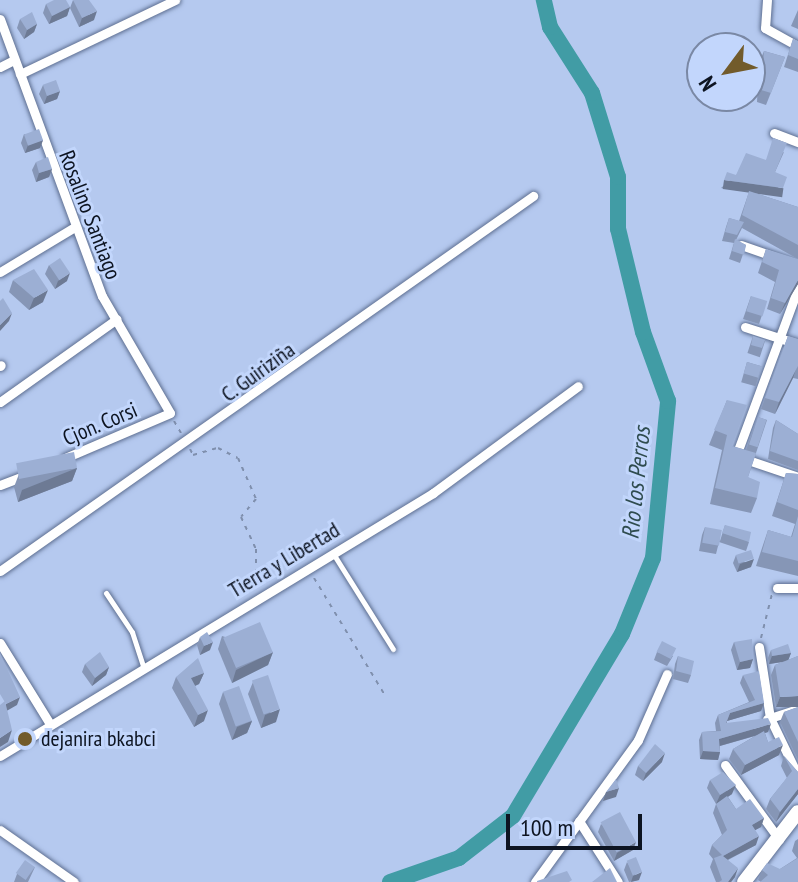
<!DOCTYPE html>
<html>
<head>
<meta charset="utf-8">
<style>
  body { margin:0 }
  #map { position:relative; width:798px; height:882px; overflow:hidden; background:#b5c9ef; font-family:"PT Sans Narrow",sans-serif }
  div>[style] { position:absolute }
  .river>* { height:16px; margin:-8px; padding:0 8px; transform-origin:8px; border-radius:8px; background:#419ca5 }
  .path>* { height:2px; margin-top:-1px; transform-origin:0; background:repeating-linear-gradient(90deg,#7f8fad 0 4px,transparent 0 10px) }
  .roads { filter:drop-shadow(0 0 2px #5e6f91) drop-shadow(0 0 2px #5e6f91) }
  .lane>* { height:5px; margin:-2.5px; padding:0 2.5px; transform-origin:2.5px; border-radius:2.5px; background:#fff }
  .street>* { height:9px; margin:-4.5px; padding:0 4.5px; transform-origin:4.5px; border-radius:4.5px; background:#fff }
  .secondary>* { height:14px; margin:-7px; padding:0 7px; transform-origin:7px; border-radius:7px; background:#fff }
  .wall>* { inset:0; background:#8696b6; transform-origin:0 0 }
  .shaded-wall>* { inset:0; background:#6d7a94; transform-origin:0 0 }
  .building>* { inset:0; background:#9cafd4; transform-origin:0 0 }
  .dots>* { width:22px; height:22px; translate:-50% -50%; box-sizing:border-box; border:4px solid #c2d6fc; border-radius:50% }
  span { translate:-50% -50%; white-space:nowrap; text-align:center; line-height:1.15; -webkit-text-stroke:6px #c2d6fc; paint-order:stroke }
  .street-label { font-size:22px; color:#0d1421 }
  .poi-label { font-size:22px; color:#0d1421 }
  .left { translate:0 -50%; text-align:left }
  .water-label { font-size:24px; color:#2f4c4f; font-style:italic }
  .north { position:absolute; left:686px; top:32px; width:80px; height:80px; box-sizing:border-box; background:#c2d6fc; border:2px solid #7a88a4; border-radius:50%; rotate:238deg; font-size:22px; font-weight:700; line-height:32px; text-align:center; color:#0d1421 }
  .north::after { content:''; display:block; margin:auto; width:28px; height:36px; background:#725b2b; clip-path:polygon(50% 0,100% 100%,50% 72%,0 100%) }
  .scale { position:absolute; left:506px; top:814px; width:136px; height:36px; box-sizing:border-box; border:4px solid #0d1421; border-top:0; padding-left:10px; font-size:24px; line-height:28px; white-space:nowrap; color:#0d1421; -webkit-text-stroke:6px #c2d6fc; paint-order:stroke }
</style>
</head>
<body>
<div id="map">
  <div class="river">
    <i style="left:390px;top:882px;width:73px;rotate:-19.2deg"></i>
    <i style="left:459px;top:858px;width:68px;rotate:-37.9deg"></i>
    <i style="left:513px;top:816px;width:212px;rotate:-59.1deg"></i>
    <i style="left:622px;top:634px;width:82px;rotate:-67.8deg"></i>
    <i style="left:653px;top:558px;width:158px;rotate:-84.5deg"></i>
    <i style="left:668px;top:401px;width:73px;rotate:-109.9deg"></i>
    <i style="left:643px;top:332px;width:106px;rotate:-103.6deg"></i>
    <i style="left:618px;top:229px;width:52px;rotate:-90deg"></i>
    <i style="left:618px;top:177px;width:88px;rotate:-107.2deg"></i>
    <i style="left:592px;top:93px;width:78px;rotate:-122.5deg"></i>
    <i style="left:550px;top:27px;width:28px;rotate:-103deg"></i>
  </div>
  <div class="path">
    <i style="left:174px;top:421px;width:14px;rotate:60deg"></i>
    <i style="left:190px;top:449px;width:7px;rotate:63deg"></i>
    <i style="left:193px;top:455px;width:26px;rotate:-16deg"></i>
    <i style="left:218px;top:448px;width:22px;rotate:27deg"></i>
    <i style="left:238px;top:458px;width:45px;rotate:66.3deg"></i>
    <i style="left:256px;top:499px;width:23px;rotate:130deg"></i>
    <i style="left:241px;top:517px;width:35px;rotate:65deg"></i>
    <i style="left:256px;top:549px;width:40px;rotate:90deg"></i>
    <i style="left:314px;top:578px;width:139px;rotate:58.8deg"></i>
    <i style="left:761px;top:638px;width:45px;rotate:-76deg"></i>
  </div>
  <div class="roads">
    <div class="lane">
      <i style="left:334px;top:555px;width:111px;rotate:57.9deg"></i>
      <i style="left:106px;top:593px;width:47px;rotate:56.3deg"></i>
      <i style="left:132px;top:632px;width:36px;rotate:72deg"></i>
    </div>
    <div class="street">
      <i style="left:767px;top:0;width:28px;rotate:94deg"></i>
      <i style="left:765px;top:28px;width:38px;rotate:29deg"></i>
      <i style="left:0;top:19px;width:295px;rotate:69.8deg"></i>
      <i style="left:102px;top:296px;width:135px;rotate:59.8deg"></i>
      <i style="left:170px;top:413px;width:114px;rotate:156.8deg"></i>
      <i style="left:0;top:67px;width:16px;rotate:-27deg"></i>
      <i style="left:20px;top:74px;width:172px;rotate:-25.5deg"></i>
      <i style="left:774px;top:133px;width:26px;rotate:21deg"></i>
      <i style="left:741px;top:245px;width:60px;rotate:19.3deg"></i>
      <i style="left:0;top:272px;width:85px;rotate:-31.1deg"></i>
      <i style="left:798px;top:288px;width:179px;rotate:110.3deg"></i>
      <i style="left:736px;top:456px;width:65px;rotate:18.7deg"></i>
      <i style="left:745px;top:327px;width:56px;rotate:17.8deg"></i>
      <i style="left:0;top:366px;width:1px;rotate:-45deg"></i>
      <i style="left:0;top:402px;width:143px;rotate:-35.4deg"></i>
      <i style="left:0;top:485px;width:28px;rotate:-21deg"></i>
      <i style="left:0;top:571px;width:652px;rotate:-35.13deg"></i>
      <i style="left:777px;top:588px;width:21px"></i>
      <i style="left:0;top:643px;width:95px;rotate:58.3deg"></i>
      <i style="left:759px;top:647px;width:72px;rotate:81.2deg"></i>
      <i style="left:770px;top:718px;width:64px;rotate:64.2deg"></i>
      <i style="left:767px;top:719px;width:33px;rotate:-18deg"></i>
      <i style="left:0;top:756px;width:507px;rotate:-31.27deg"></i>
      <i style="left:433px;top:493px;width:180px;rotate:-36.4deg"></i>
      <i style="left:725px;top:765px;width:92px;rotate:53.9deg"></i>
      <i style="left:579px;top:821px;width:72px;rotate:57.4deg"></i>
      <i style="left:0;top:830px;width:90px;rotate:35.1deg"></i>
      <i style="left:535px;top:882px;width:175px;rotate:-54deg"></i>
      <i style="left:638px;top:740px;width:72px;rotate:-66.3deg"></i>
    </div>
    <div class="secondary">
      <i style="left:744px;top:882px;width:88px;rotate:-52.4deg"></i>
    </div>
  </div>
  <div class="wall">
    <i style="clip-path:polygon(73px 0,94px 20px,79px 27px,70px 8px)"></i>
    <i style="clip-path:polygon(46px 4px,70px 7px,67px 16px,49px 24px,43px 13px)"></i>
    <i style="clip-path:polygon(798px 10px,798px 29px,791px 26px)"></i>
    <i style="clip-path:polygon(20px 19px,37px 24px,34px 32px,24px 39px,17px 28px)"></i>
    <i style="clip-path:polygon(793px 39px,798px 41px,798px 72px,784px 67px)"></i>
    <i style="clip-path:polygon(764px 51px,785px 57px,766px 105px,757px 102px,759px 63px)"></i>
    <i style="clip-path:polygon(43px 85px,60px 91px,57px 99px,44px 104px,39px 94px)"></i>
    <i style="clip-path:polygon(24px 134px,43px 140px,40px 148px,25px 153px,21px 143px)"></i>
    <i style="clip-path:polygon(784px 152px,775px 172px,780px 196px,752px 192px,798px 207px,798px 259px,742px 228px,736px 240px,746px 245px,740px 263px,729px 259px,734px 243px,722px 241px,726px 227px,729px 218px,739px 221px,749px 192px,721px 188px,736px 175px,766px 160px)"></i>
    <i style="clip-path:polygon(36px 162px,52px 169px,49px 177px,36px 182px,32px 170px)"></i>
    <i style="clip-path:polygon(766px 249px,798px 284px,780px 314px,767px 309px,775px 282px,758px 273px)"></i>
    <i style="clip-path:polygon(49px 265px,67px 281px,55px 289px,45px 274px)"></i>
    <i style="clip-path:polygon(13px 280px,43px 302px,29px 310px,9px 292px)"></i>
    <i style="clip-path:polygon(751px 296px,762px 315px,759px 324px,743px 319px)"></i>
    <i style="left:753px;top:336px;width:13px;height:18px;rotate:18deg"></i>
    <i style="clip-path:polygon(788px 336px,798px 339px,798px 379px,793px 378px,775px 414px,761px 409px)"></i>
    <i style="left:747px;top:362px;width:15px;height:21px;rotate:16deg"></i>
    <i style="clip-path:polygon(727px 400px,732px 446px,746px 450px,758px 417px,767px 420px,748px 477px,757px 498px,751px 513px,710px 504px,722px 450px,709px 445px)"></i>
    <i style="clip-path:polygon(776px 420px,798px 434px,798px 470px,768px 459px,773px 428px)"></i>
    <i style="clip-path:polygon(77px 468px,72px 481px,18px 502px,14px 487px,19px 474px)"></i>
    <i style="clip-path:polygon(786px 473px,798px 474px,798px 576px,756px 566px,768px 530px,791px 537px,795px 524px,772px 516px)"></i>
    <i style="clip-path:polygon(725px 525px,749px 542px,746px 551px,719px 542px,716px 554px,699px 551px,702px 535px,705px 527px,720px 541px)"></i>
    <i style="clip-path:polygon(736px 555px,751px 567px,737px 572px,733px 563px)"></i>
    <i style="clip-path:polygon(222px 636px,273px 652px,268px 665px,232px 683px,218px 649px)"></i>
    <i style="clip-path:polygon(200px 637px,210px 650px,200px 655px,197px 645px)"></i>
    <i style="clip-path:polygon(734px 642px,753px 659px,750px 668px,737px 670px,731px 650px)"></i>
    <i style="clip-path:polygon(771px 650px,791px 653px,788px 660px,798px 656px,776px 707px,771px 675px,775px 665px,783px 662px,769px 664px,768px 658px)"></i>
    <i style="clip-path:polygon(657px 652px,673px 656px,667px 666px,654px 660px)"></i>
    <i style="clip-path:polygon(678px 656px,691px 675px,688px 683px,673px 679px,675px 664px)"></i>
    <i style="clip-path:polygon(85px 664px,109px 667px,106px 675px,92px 686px,82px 672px)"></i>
    <i style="clip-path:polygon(204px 673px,199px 684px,195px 686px,204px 721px,194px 727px,172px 688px,176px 677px)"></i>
    <i style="clip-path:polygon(743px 675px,764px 703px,761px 711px,727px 721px,727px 723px,768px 732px,765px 733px,768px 742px,779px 755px,741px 775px,729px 759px,733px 749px,755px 736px,720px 746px,720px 752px,718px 760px,700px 759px,699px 740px,702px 732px,716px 731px,715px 723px,718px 715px,749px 702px,740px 683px)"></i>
    <i style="clip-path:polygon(253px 682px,276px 722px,261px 728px,248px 694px)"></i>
    <i style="clip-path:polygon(223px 692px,252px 721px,247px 733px,232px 740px,219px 704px)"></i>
    <i style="clip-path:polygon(798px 707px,798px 760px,780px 722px,784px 712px)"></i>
    <i style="clip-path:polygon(784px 756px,798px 772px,798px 794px,776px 822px,766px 809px,770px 799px,787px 778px,781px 766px)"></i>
    <i style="clip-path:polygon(662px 762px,643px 781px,635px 775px,638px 766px)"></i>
    <i style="clip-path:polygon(710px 780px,732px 794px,728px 797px,736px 809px,764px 818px,761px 827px,755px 830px,756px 845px,728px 860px,735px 877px,731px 882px,716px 882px,710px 867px,713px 859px,709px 854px,712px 845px,722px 835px,713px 813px,716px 804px,707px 788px)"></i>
    <i style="clip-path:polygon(601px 824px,633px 850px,614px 861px,598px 832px)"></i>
    <i style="clip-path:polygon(798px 839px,798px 882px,761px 882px,758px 880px,762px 870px,780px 869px,797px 858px,792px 851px,795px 841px)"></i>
    <i style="clip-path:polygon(627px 862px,639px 880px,629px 882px,624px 870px)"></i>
    <i style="clip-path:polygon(35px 867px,28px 882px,14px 882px,17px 874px)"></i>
  </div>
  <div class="shaded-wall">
    <i style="clip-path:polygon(70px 7px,67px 16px,49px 24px,52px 16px)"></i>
    <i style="clip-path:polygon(97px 11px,94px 20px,79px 27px,82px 18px)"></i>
    <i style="clip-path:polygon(37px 24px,34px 32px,24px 39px,27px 30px)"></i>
    <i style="clip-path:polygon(60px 91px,57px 99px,44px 104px,47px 96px)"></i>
    <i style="clip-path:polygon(43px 140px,40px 148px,25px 153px,28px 145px)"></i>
    <i style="clip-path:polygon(52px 169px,49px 177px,36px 182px,39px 173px)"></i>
    <i style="left:724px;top:180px;width:60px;height:9px;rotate:8deg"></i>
    <i style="clip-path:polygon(70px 273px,67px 281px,55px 289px,58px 281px)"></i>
    <i style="clip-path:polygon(798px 280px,798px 284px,780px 314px,785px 303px)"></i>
    <i style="clip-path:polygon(48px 290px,43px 302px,29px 310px,34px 298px)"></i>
    <i style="clip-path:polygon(12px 313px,9px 321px,0 331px,0 325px)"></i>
    <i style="clip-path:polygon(797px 366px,793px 378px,775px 414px,779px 402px)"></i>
    <i style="clip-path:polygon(77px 468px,72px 481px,18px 502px,22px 490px)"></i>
    <i style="clip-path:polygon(754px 559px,751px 567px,737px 572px,740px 564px)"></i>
    <i style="clip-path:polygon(213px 642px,210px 650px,200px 655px,204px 646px)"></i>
    <i style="clip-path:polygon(273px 652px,268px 665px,232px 683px,236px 670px)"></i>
    <i style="clip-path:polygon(791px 653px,788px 661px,769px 664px,772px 656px)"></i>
    <i style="clip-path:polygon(753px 659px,750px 668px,737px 670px,740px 662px)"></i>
    <i style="clip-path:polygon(109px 667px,106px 675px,92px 686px,95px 678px)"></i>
    <i style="clip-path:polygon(204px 673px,199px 684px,186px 690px,191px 678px)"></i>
    <i style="clip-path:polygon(798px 696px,798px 707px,776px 707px,780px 697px)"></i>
    <i style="clip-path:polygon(20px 697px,17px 705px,3px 713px,6px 704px)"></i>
    <i style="clip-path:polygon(764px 703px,761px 711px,727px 721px,730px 713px)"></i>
    <i style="clip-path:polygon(280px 709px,276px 722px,261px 728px,265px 715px)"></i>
    <i style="clip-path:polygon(208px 710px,204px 721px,194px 727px,198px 715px)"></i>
    <i style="clip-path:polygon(252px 721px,247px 733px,232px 740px,237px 727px)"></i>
    <i style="clip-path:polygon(771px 724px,768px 732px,716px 747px,719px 739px)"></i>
    <i style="clip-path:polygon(12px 730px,8px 742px,0 747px,0 738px)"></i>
    <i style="clip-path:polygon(783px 745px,779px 755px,741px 775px,745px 765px)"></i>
    <i style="clip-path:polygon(703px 751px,720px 752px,718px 760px,700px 759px)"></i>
    <i style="clip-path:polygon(665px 753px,662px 762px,643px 781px,646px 773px)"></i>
    <i style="clip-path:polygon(736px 785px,732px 794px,716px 804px,720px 795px)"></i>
    <i style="clip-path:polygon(619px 788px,616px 797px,603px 801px,606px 792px)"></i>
    <i style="clip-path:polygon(798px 789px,798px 794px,776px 822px,780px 812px)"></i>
    <i style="clip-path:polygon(764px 818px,761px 827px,748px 834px,752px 825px)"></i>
    <i style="clip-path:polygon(759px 836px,756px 845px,719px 864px,723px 856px)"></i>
    <i style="clip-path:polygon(636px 842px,633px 850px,614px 861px,617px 853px)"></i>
    <i style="clip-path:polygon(738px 868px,735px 877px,731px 882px,728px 882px)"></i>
    <i style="clip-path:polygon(642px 872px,639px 880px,631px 882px,633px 876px)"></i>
  </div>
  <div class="building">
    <i style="clip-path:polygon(54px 0,66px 0,70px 7px,52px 16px,46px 4px)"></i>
    <i style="clip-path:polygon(73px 0,89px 0,97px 11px,82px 18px)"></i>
    <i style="clip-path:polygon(32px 12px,37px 24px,27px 30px,20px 19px)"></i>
    <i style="clip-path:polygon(793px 39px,798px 41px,798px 59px,788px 55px)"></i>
    <i style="clip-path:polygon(764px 51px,785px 57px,771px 93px,761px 90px)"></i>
    <i style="left:56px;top:80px;width:12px;height:14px;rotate:70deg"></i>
    <i style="left:39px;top:129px;width:12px;height:16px;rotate:70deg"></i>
    <i style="clip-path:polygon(773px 138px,787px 143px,775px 172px,787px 177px,783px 188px,724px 180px,727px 172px,736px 175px,746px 153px,766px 160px)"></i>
    <i style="clip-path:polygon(48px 157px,52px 169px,39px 173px,36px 162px)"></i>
    <i style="clip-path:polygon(749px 191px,798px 207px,798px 245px,742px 215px)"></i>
    <i style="clip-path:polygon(729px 218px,744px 222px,737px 235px,725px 232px)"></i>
    <i style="clip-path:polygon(735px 239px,746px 245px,744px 255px,732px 251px)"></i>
    <i style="clip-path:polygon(766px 249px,798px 259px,798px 280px,785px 303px,771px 298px,779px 270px,762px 262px)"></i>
    <i style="left:60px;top:258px;width:18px;height:13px;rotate:56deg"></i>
    <i style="clip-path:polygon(34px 269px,48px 290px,34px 298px,13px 280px)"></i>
    <i style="left:751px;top:296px;width:17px;height:16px;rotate:17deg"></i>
    <i style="clip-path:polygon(3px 298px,12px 313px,0 325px,0 301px)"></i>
    <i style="clip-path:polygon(753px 336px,765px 340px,762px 348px,751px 345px)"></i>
    <i style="clip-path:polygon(788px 336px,798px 339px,798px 366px,779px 402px,765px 398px)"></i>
    <i style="left:747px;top:362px;width:15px;height:12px;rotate:16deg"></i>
    <i style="clip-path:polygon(727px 400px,747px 405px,732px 446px,756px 453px,748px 477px,760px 482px,757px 498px,715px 488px,727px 435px,714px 430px)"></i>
    <i style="left:758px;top:417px;width:9px;height:29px;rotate:18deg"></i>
    <i style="clip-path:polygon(776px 420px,798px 434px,798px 461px,770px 451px)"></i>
    <i style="left:74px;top:452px;width:16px;height:59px;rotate:79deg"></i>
    <i style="clip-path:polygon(786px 473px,798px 474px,798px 510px,777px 502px)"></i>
    <i style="clip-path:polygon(798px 516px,798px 561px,762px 552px,768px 530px,792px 537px)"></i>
    <i style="clip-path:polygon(725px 525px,751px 532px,749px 542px,722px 533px)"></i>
    <i style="left:705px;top:527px;width:17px;height:16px;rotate:10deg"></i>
    <i style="left:751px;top:550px;width:9px;height:16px;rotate:72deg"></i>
    <i style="left:260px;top:622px;width:33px;height:40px;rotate:67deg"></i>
    <i style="clip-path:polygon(207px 632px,213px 642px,204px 646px,200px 637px)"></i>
    <i style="clip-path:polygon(752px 639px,753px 659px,740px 662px,734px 642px)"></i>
    <i style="left:662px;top:641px;width:16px;height:12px;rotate:27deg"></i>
    <i style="clip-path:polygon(788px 644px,791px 653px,772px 656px,771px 650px)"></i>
    <i style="clip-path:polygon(100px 652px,109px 667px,95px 678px,85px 664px)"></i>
    <i style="clip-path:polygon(0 653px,20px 697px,6px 704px,0 694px)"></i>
    <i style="clip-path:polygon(678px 656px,694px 661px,691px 675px,676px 671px)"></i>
    <i style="clip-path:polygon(798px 656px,798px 696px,780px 697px,775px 665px)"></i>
    <i style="clip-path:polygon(198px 658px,204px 673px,191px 678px,208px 710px,198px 715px,176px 677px)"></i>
    <i style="clip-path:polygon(759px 671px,764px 703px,730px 713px,726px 723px,768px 718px,771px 724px,719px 739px,720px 752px,703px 751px,702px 732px,721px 731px,718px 715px,755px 700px,743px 675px)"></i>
    <i style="left:268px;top:675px;width:36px;height:17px;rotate:71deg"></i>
    <i style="left:239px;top:686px;width:37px;height:17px;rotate:70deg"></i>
    <i style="clip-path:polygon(5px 701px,12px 730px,0 738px,0 705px)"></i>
    <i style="clip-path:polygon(798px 707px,798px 742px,784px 712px)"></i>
    <i style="clip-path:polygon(764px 731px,768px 742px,779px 737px,783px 745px,745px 765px,733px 749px)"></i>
    <i style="clip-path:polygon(655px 744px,665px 753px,646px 773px,638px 766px)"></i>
    <i style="clip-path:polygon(784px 756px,798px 772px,798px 789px,780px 812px,770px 799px,792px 771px)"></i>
    <i style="clip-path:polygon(723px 772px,736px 785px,720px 795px,710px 780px)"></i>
    <i style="clip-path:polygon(616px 779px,619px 788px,606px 792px)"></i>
    <i style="clip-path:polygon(727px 796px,736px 809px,750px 799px,764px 818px,752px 825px,759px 836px,723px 856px,738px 868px,728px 882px,719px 882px,722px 880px,714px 858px,722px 855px,712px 845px,727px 830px,716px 804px)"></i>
    <i style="left:620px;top:812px;width:34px;height:22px;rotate:62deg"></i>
    <i style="left:636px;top:857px;width:16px;height:10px;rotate:68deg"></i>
    <i style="clip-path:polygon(798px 858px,798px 882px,760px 882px,768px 875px,762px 870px,767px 863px,780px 869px)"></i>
    <i style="left:25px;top:860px;width:12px;height:16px;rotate:35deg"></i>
    <i style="clip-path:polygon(610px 868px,617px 882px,592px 882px)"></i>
    <i style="clip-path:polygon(567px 871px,572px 880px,569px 882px,537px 882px,537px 881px)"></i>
  </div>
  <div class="dots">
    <i style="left:25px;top:739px;background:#725b2b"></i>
  </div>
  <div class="street-label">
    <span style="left:90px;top:215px;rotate:69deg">Rosalino Santiago</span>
    <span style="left:258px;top:372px;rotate:-36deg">C. Guiriziña</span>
    <span style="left:100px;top:424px;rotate:-23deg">Cjon. Corsi</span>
    <span style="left:284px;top:560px;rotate:-31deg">Tierra y Libertad</span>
  </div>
  <div class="poi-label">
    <span class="left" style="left:41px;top:739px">dejanira bkabci</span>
  </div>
  <div class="water-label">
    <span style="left:636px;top:483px;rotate:-84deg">Rio los Perros</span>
  </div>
  <div class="north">N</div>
  <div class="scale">100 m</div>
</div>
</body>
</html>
